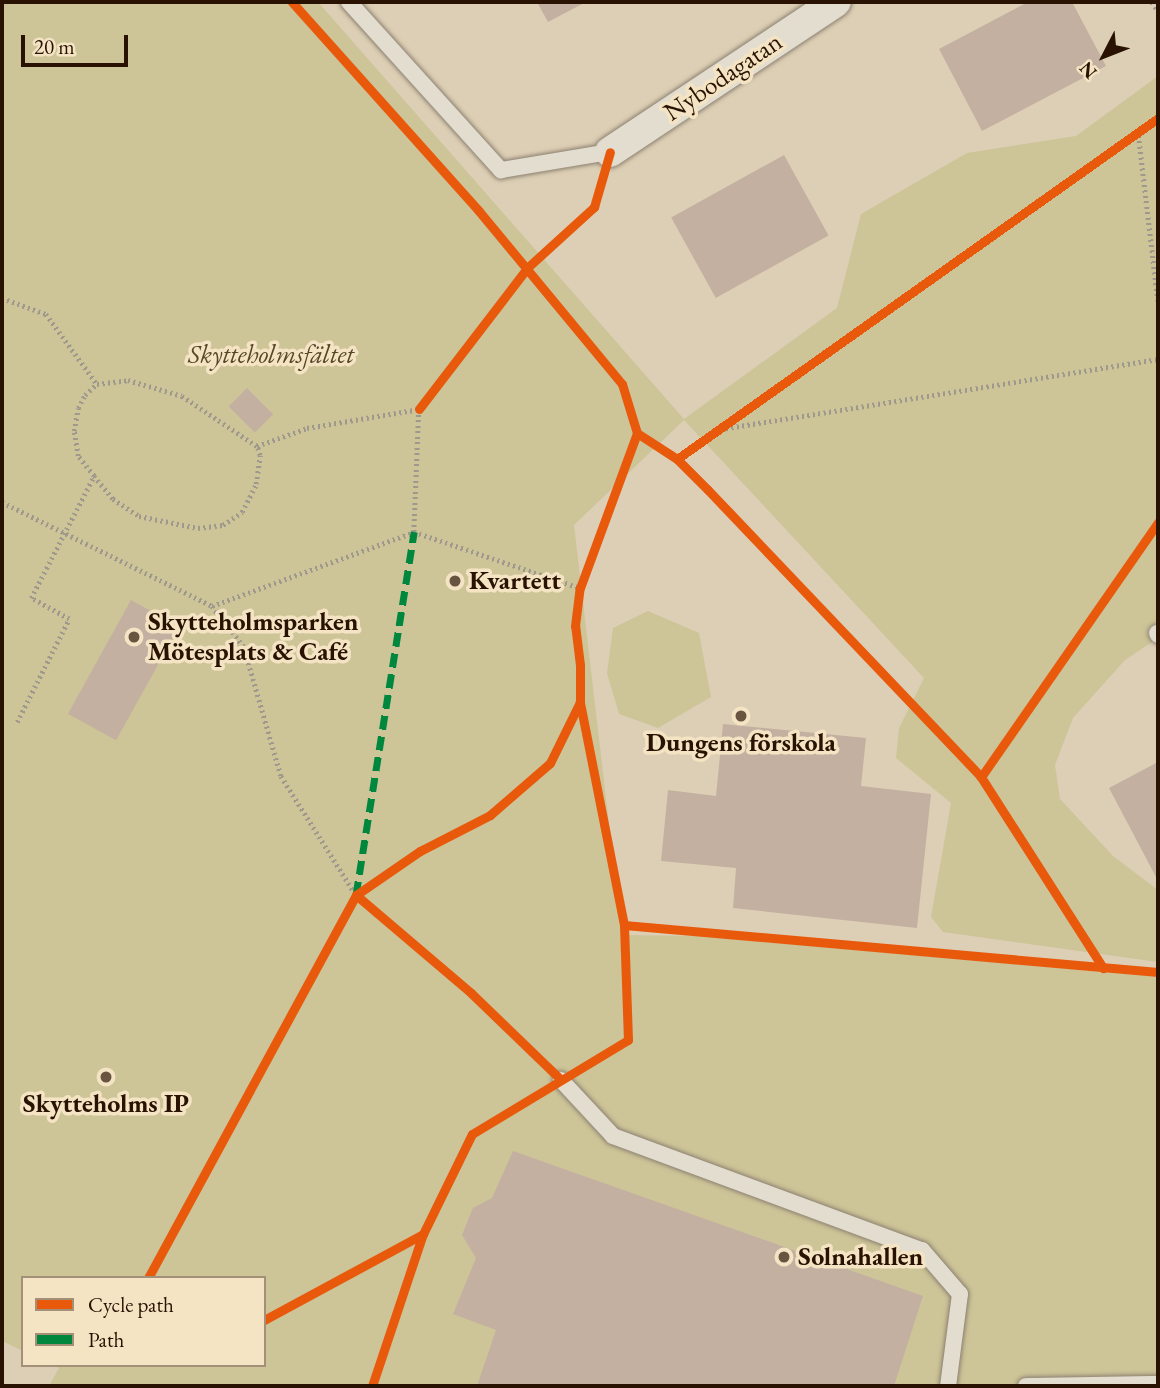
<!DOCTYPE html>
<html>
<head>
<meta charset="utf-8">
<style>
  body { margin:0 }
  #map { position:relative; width:1160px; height:1388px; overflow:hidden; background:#ddcfb5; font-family:"EB Garamond",serif }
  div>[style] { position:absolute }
  .green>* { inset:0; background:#cdc498 }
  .building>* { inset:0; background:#c4b0a1; transform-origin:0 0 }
  .path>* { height:4.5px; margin-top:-2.25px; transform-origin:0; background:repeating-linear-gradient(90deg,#9f988c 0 2px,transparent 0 5.5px) }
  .roads { filter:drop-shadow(0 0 2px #8c8171) drop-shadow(0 0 2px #8c8171) }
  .service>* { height:16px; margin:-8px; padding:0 8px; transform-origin:8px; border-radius:8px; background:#e3ddcf }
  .minor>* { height:30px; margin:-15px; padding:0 15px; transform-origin:15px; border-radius:15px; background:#e3ddcf }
  .quiet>* { height:7px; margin-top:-3.5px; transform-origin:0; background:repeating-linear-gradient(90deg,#00873e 0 14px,transparent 0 21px) }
  .cycleway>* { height:9px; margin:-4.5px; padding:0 4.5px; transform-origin:4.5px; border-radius:4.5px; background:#e8590c }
  .dots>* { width:19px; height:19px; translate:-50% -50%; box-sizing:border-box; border:4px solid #f4e4c4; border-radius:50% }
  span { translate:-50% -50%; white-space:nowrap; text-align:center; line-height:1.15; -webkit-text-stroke:7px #f4e4c4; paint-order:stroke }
  .street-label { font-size:26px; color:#291201 }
  .park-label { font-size:26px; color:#564527; font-style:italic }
  .poi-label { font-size:26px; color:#291201; font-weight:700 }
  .left { translate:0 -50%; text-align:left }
  .frame { position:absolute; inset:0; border:4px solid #291201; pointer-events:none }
  .legend { position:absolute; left:21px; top:1276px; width:245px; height:91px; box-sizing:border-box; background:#f4e4c4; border:2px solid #a39076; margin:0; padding:9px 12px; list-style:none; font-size:21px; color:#291201 }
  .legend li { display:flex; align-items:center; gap:14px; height:35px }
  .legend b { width:35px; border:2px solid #a39076 }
  .north { position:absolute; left:1069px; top:21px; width:70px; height:70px; -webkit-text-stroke:5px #f4e4c4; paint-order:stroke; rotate:228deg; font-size:19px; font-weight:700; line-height:28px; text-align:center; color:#291201 }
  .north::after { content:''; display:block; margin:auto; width:24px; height:32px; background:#291201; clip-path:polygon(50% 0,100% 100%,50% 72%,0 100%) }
  .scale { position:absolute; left:21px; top:35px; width:107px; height:32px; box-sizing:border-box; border:4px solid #291201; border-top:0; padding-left:9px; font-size:21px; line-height:24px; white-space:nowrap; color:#291201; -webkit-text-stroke:5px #f4e4c4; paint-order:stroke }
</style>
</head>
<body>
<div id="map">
  <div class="green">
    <i style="clip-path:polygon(2px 2px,318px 2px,684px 419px,837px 308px,861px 214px,967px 153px,1076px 136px,1158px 76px,1158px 638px,1125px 660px,1073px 718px,1055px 765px,1060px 799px,1113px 856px,1158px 890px,1158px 962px,943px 932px,931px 917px,951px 803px,896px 758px,899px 728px,924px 678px,684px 420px,574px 525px,622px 935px,698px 936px,1158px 977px,1158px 1386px,49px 1386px,59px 1368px,53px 1365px,264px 1365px,264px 1278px,23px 1278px,23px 1351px,2px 1341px)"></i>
    <i style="clip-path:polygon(648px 611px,699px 633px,711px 697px,658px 728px,619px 714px,607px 673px,613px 628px)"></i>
  </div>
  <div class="building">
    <i style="clip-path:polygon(537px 2px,586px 2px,548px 22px)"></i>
    <i style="clip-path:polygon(1028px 2px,1072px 2px,1106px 66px,982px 131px,939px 49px)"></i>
    <i style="left:784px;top:155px;width:92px;height:129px;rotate:61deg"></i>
    <i style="left:247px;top:388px;width:37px;height:26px;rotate:45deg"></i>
    <i style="left:131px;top:600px;width:55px;height:130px;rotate:29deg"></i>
    <i style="clip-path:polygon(723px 724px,866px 738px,861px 786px,931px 794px,917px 928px,733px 908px,736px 868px,661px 861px,668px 790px,716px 796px)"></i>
    <i style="clip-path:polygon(1158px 762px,1158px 876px,1156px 877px,1109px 788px)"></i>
    <i style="clip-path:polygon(513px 1151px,923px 1296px,894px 1386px,477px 1386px,496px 1330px,453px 1314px,476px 1258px,462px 1235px,473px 1208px,492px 1198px)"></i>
  </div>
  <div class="path">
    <i style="left:1152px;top:2px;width:11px;rotate:56deg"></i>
    <i style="left:1138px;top:130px;width:172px;rotate:83.3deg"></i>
    <i style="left:2px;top:298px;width:47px;rotate:20deg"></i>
    <i style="left:46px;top:314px;width:87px;rotate:53.9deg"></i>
    <i style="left:97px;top:384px;width:31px;rotate:-7deg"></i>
    <i style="left:128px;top:380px;width:56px;rotate:16.5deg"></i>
    <i style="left:182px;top:396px;width:90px;rotate:33.7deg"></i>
    <i style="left:257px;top:446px;width:53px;rotate:-19.8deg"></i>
    <i style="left:307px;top:428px;width:114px;rotate:-9.6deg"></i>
    <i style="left:419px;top:409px;width:123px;rotate:92.3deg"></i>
    <i style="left:419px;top:409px;width:178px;rotate:-52.5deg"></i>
    <i style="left:715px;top:430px;width:449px;rotate:-9.1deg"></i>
    <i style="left:94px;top:476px;width:30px;rotate:50deg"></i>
    <i style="left:113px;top:499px;width:31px;rotate:33deg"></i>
    <i style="left:139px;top:516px;width:60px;rotate:11.5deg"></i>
    <i style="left:198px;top:528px;width:25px;rotate:-7deg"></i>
    <i style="left:223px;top:525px;width:23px;rotate:-34deg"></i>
    <i style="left:242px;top:512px;width:31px;rotate:-63deg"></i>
    <i style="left:256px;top:484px;width:29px;rotate:-82deg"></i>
    <i style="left:260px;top:455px;width:9px;rotate:-108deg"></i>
    <i style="left:2px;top:502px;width:234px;rotate:26.3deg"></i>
    <i style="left:212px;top:606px;width:52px;rotate:52deg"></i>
    <i style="left:244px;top:647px;width:134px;rotate:74deg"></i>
    <i style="left:281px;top:776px;width:141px;rotate:57.8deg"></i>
    <i style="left:212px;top:606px;width:215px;rotate:-20.1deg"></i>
    <i style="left:414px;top:532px;width:175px;rotate:18.6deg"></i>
    <i style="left:17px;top:722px;width:115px;rotate:-63.2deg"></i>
    <i style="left:69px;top:619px;width:43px;rotate:-151.1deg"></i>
    <i style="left:31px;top:598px;width:137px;rotate:-62.7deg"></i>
    <i style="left:94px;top:476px;width:26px;rotate:-129deg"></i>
    <i style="left:78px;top:456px;width:25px;rotate:-99deg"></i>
    <i style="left:74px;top:431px;width:23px;rotate:-80deg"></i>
    <i style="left:78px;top:408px;width:15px;rotate:-62deg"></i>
    <i style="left:85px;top:395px;width:16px;rotate:-43deg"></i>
  </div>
  <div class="roads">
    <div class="service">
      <i style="left:349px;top:2px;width:227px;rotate:47.9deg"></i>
      <i style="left:501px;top:170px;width:110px;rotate:-9.4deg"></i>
      <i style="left:1157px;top:633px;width:2px;rotate:63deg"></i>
      <i style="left:561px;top:1080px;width:76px;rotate:47.1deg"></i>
      <i style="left:613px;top:1136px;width:329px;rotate:20.3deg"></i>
      <i style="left:922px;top:1250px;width:58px;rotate:49.2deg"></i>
      <i style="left:960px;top:1294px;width:93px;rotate:97.4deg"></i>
      <i style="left:1026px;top:1386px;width:132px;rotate:-0.9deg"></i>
    </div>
    <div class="minor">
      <i style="left:610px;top:152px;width:271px;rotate:-33.6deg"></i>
    </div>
  </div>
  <div class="quiet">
    <i style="left:356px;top:895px;width:368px;rotate:-80.9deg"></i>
  </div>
  <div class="cycleway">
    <i style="left:419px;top:409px;width:178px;rotate:-52.5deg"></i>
    <i style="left:527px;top:268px;width:91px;rotate:-42.3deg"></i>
    <i style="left:594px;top:207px;width:57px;rotate:-73.8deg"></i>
    <i style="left:637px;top:433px;width:48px;rotate:33deg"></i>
    <i style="left:677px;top:459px;width:44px;rotate:45deg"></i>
    <i style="left:708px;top:490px;width:396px;rotate:46.4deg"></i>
    <i style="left:981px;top:777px;width:227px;rotate:57.4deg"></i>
    <i style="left:677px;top:459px;width:590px;rotate:-35.33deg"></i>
    <i style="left:981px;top:777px;width:310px;rotate:-55.2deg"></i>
    <i style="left:356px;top:895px;width:151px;rotate:40.4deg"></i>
    <i style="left:471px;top:993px;width:125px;rotate:44deg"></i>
    <i style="left:624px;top:925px;width:536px;rotate:5.03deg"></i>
    <i style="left:148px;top:1278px;width:436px;rotate:-61.5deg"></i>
    <i style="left:356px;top:895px;width:78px;rotate:-34.5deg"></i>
    <i style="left:420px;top:851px;width:79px;rotate:-27.2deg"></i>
    <i style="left:490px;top:815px;width:79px;rotate:-40.9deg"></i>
    <i style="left:550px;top:763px;width:68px;rotate:-63.8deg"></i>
    <i style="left:580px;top:702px;width:37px;rotate:-90deg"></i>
    <i style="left:580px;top:665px;width:39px;rotate:-97deg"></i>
    <i style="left:575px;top:626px;width:38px;rotate:-83deg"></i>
    <i style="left:580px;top:588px;width:165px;rotate:-69.8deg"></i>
    <i style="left:637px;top:433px;width:51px;rotate:-107deg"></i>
    <i style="left:622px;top:384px;width:226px;rotate:-129.6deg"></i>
    <i style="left:478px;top:210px;width:279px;rotate:-131.8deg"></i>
    <i style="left:264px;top:1320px;width:181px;rotate:-28.4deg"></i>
    <i style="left:372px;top:1386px;width:160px;rotate:-71.5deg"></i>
    <i style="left:423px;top:1234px;width:111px;rotate:-63.9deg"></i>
    <i style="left:472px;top:1134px;width:182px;rotate:-31.1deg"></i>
    <i style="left:628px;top:1040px;width:115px;rotate:-92deg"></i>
    <i style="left:624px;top:925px;width:227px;rotate:-101.2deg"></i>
  </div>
  <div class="dots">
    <i style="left:455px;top:581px;background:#685440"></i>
    <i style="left:134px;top:637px;background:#685440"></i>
    <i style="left:741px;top:716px;background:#685440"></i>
    <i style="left:106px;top:1077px;background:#685440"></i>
    <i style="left:784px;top:1257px;background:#685440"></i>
  </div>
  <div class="street-label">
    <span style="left:723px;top:77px;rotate:-34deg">Nybodagatan</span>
  </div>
  <div class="park-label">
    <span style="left:271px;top:355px">Skytteholmsfältet</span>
  </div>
  <div class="poi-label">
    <span class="left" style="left:469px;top:581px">Kvartett</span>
    <span class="left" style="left:148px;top:637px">Skytteholmsparken<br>Mötesplats &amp; Café</span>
    <span style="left:741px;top:743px">Dungens förskola</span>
    <span style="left:106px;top:1104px">Skytteholms IP</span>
    <span class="left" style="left:798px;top:1257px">Solnahallen</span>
  </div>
  <div class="frame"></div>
  <ul class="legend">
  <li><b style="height:9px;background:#e8590c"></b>Cycle path</li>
  <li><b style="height:9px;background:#00873e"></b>Path</li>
  </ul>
  <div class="north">N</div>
  <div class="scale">20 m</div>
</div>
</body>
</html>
